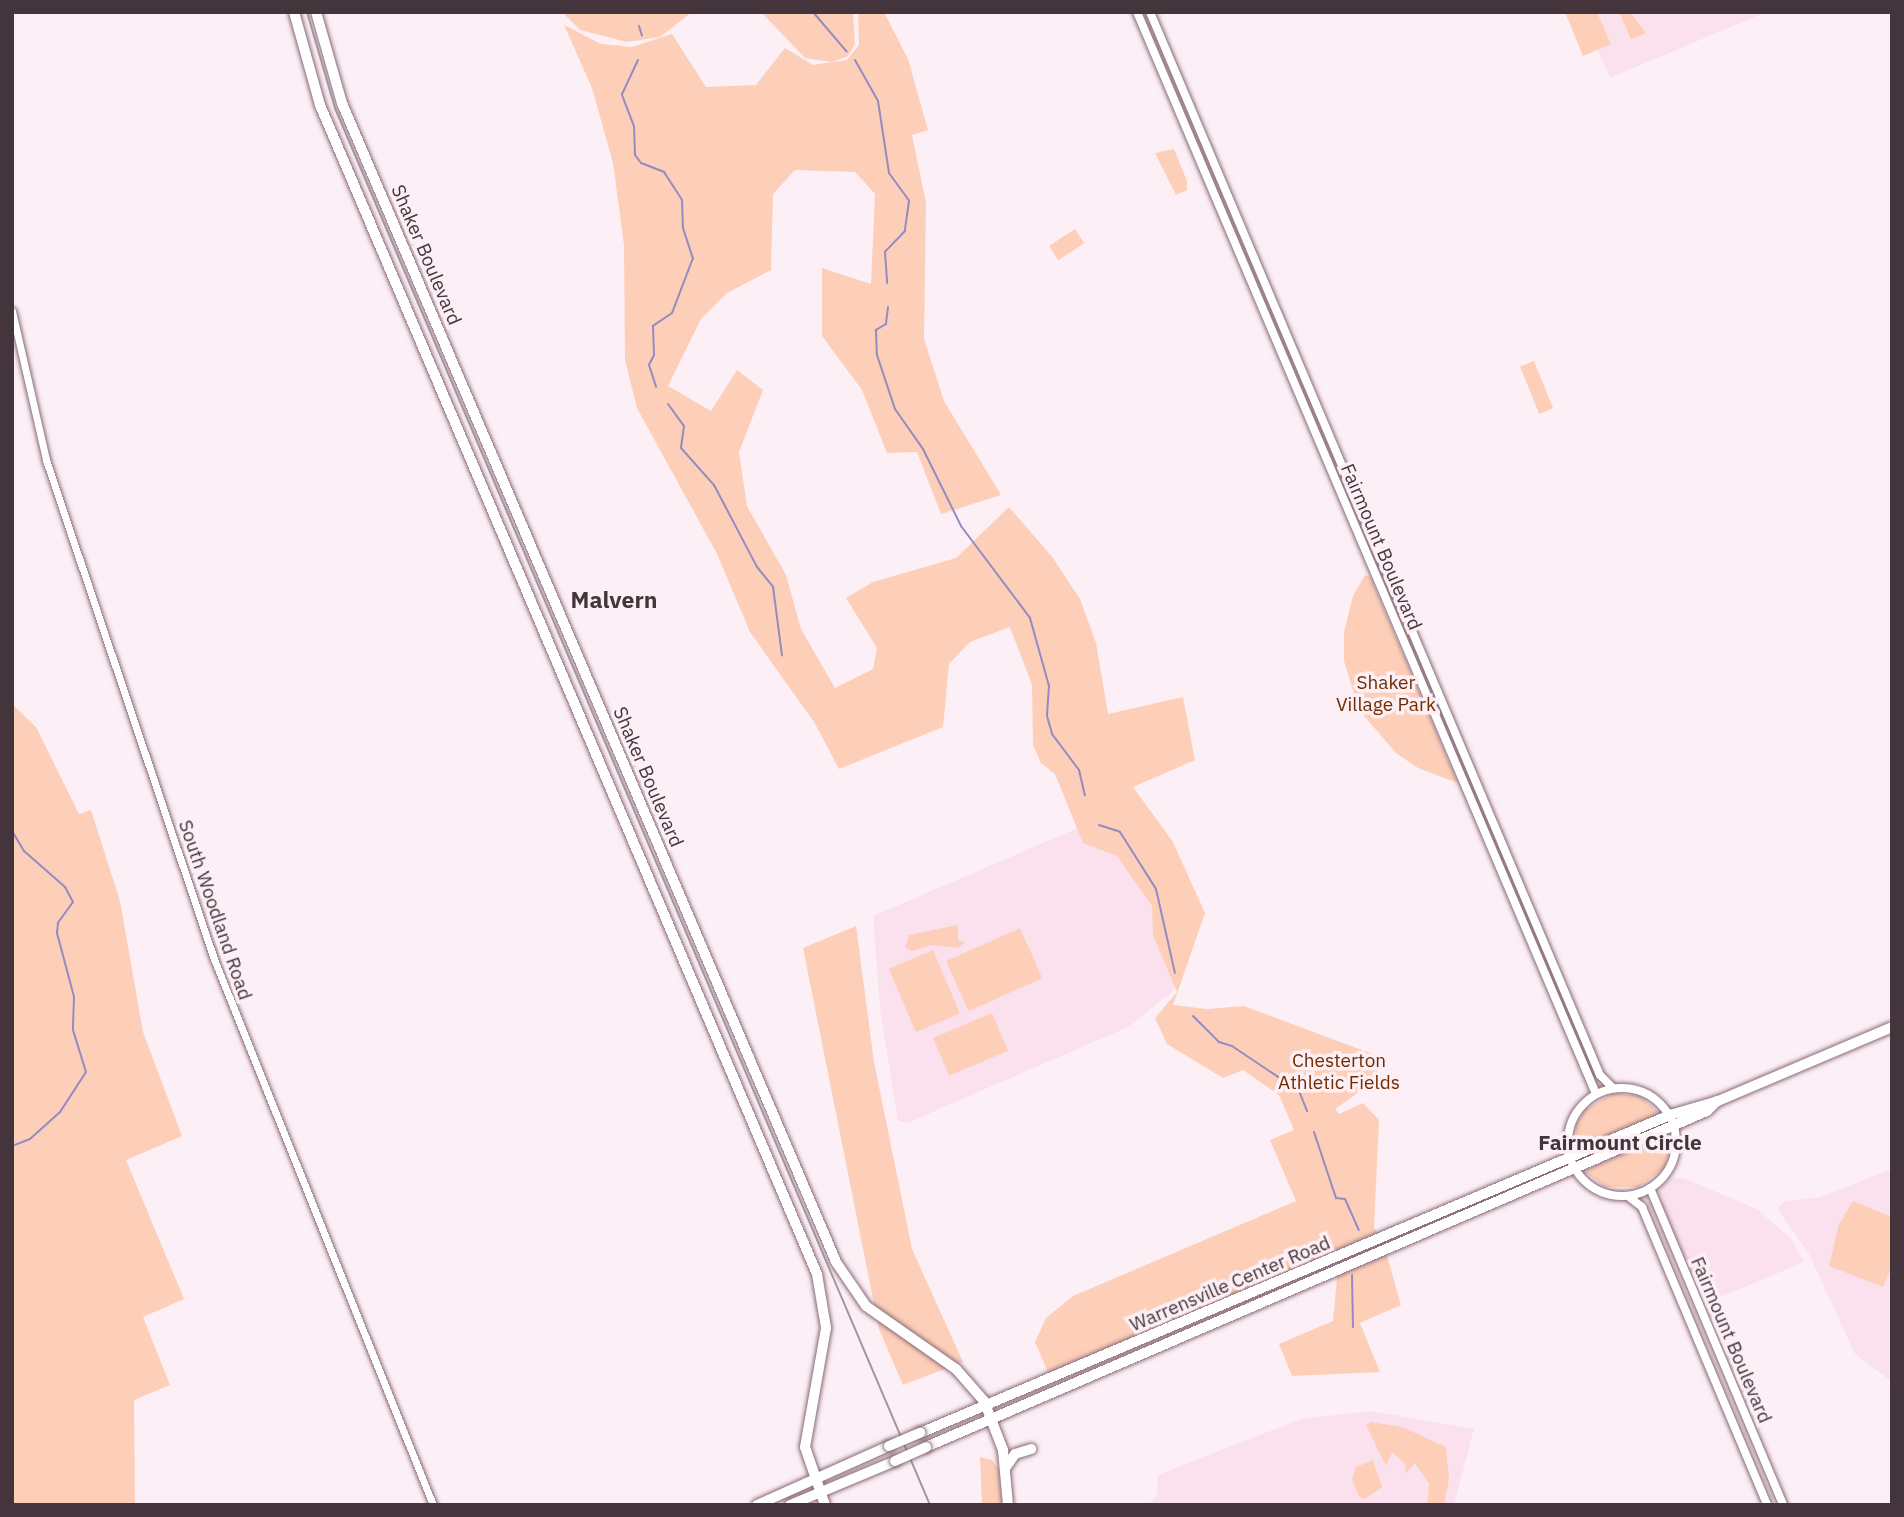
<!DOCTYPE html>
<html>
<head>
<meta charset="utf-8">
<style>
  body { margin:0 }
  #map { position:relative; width:1904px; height:1517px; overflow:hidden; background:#fdeff6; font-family:"IBM Plex Sans",sans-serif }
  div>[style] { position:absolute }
  .built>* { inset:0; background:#fbe1ed }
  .green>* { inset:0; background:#fdcfb8; transform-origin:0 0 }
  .stream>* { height:2px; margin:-1px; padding:0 1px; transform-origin:1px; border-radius:1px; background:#928cc3 }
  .roads { filter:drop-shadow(0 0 2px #886979) drop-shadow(0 0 2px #886979) }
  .tertiary>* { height:7px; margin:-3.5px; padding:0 3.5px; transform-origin:3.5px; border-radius:3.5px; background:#fff }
  .secondary>* { height:8px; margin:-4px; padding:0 4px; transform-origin:4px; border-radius:4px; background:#fff }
  .secondary>.ring { margin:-4px; padding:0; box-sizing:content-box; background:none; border:8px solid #fff; border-radius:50% }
  .primary>* { height:10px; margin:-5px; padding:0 5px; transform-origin:5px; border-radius:5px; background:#fff }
  .tram>* { height:2px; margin:-1px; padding:0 1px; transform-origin:1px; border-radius:1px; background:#a3959c }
  .bridges { filter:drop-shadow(0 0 2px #886979) drop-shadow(0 0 2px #886979) }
  .primary-bridge>* { height:10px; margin:-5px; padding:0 5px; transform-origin:5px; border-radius:5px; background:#fff }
  span { translate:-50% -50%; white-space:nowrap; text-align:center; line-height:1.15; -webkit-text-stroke:7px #fdeff6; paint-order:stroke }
  .street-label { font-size:19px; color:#43353b }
  .park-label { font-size:19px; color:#712c00 }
  .neighbourhood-label { font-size:21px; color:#43353b; font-weight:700 }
  .quarter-label { font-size:23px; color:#43353b; font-weight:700 }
  .frame { position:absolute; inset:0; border:14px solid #43353b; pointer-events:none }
</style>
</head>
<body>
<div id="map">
  <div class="built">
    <i style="clip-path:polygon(1597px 12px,1766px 12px,1610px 78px,1597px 49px,1611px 44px)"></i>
    <i style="clip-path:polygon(1129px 806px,1188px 964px,1171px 993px,1128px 1027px,907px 1123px,898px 1121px,880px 1009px,873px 916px)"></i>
    <i style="clip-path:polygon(1892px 1169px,1892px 1382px,1855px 1354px,1808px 1252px,1777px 1209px,1785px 1201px,1820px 1197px)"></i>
    <i style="clip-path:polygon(1672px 1178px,1683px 1178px,1757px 1209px,1792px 1240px,1804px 1262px,1702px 1305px,1659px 1204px,1664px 1202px,1659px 1193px,1662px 1185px)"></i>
    <i style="clip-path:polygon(1371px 1411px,1474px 1429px,1454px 1505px,1148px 1505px,1157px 1495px,1158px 1475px,1301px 1419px)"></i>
  </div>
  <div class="green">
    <i style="clip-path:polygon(562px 12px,692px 12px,660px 37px,627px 42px,580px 30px)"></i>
    <i style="clip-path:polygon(761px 12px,853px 12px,855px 44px,848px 56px,832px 62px,805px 58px)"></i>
    <i style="clip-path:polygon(858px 12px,884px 12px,908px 59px,928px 130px,912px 135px,926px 203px,924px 339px,944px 401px,1001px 495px,941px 514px,917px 452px,887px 453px,862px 390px,822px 336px,822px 268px,871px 284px,875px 194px,855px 172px,795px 170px,773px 194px,771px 270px,727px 293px,701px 319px,668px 386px,711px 411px,737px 370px,763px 390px,739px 452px,747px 506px,786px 575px,801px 629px,835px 688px,873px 669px,877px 648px,846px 598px,873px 582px,956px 558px,1009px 507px,1053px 558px,1080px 599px,1096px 643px,1108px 714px,1183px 697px,1195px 760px,1133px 787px,1173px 842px,1205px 913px,1173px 1005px,1207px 1009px,1244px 1006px,1378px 1056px,1378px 1074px,1370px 1084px,1335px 1109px,1339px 1114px,1363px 1103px,1379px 1120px,1374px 1228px,1382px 1238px,1401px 1305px,1360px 1323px,1380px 1372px,1292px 1376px,1279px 1344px,1333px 1321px,1339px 1257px,1051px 1379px,1035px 1342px,1046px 1318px,1073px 1296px,1296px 1201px,1270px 1140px,1294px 1130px,1279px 1095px,1243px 1070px,1223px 1078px,1167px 1044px,1155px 1018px,1177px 992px,1153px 935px,1152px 906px,1117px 856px,1083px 843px,1055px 774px,1041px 763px,1033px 745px,1032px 685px,1010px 627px,970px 642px,949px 664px,943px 727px,839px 769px,814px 722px,750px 632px,717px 554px,637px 408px,625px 360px,624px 245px,613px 163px,592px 88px,564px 25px,601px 44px,632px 47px,672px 34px,706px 87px,756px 85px,785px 48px,813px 65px,847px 60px,859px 45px)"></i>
    <i style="clip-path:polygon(1565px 12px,1597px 12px,1611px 44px,1583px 56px)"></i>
    <i style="clip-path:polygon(1619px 12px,1630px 12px,1646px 33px,1631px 39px)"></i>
    <i style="clip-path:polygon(1174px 149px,1187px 181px,1187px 190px,1176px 195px,1155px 153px)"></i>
    <i style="left:1075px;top:229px;width:17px;height:31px;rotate:57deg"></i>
    <i style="left:1534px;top:361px;width:51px;height:15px;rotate:68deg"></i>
    <i style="clip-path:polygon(1365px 575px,1370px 577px,1458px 783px,1418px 768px,1396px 753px,1359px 710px,1344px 661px,1344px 632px,1353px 596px)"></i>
    <i style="clip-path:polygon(12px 704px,36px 727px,79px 814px,91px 810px,120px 901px,143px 1032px,182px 1136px,126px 1160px,184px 1299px,143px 1317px,170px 1385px,134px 1400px,135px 1505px,12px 1505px)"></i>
    <i style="clip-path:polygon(958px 925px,958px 940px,965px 942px,958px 948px,932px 945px,912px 951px,905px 947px,909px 935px)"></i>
    <i style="clip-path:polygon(856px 926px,874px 1062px,912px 1249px,963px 1362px,903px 1385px,879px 1329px,803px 948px)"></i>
    <i style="left:1020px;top:928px;width:55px;height:81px;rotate:66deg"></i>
    <i style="left:933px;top:950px;width:69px;height:48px;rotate:67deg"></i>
    <i style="left:992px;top:1013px;width:41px;height:64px;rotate:67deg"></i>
    <i style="clip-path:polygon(1613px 1093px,1641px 1096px,1660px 1114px,1575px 1149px,1576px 1125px,1585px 1110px)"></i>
    <i style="clip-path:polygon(1667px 1132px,1670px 1151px,1664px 1168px,1639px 1187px,1605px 1187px,1584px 1171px)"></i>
    <i style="clip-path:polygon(1853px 1201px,1892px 1217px,1892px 1266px,1883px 1287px,1829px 1266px,1839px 1224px)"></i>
    <i style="clip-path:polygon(1371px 1422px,1402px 1427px,1446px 1447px,1449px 1479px,1444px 1505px,1427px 1505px,1429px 1484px,1415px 1463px,1406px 1473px,1405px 1464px,1392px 1452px,1386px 1466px,1366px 1425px)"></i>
    <i style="clip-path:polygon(980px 1457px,992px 1460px,999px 1469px,1002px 1505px,982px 1505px)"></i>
    <i style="clip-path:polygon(1373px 1460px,1382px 1487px,1365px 1499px,1359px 1497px,1352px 1479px,1356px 1467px)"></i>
  </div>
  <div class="stream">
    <i style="left:813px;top:12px;width:52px;rotate:49.6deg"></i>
    <i style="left:639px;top:26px;width:10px;rotate:73deg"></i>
    <i style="left:638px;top:60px;width:38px;rotate:115deg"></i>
    <i style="left:622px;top:95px;width:33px;rotate:69deg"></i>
    <i style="left:634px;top:126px;width:29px;rotate:88deg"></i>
    <i style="left:635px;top:155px;width:10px;rotate:53deg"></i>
    <i style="left:641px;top:163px;width:25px;rotate:21deg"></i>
    <i style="left:664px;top:172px;width:33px;rotate:57deg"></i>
    <i style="left:682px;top:200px;width:28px;rotate:88deg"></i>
    <i style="left:683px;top:228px;width:32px;rotate:72deg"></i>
    <i style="left:693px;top:258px;width:59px;rotate:110.9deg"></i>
    <i style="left:672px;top:313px;width:23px;rotate:146deg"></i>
    <i style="left:653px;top:326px;width:29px;rotate:88deg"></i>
    <i style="left:654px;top:355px;width:11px;rotate:117deg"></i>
    <i style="left:649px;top:365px;width:23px;rotate:72deg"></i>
    <i style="left:855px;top:60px;width:47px;rotate:60.7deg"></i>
    <i style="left:878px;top:101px;width:73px;rotate:81.3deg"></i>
    <i style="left:889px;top:173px;width:34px;rotate:54deg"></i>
    <i style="left:909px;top:201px;width:30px;rotate:98deg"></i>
    <i style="left:905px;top:231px;width:29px;rotate:134deg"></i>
    <i style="left:885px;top:252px;width:31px;rotate:86deg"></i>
    <i style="left:888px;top:307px;width:17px;rotate:97deg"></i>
    <i style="left:886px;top:324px;width:12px;rotate:149deg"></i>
    <i style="left:876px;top:330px;width:25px;rotate:88deg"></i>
    <i style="left:877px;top:355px;width:57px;rotate:71.6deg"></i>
    <i style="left:895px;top:409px;width:49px;rotate:55deg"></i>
    <i style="left:923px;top:449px;width:86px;rotate:63.7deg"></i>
    <i style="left:961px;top:526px;width:115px;rotate:53.1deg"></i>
    <i style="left:1030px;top:618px;width:71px;rotate:74.4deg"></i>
    <i style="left:1049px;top:686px;width:30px;rotate:94deg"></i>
    <i style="left:1047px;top:716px;width:19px;rotate:74deg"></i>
    <i style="left:1052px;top:734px;width:45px;rotate:53.1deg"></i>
    <i style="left:1079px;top:770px;width:26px;rotate:77deg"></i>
    <i style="left:668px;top:404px;width:27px;rotate:54deg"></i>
    <i style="left:684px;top:426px;width:22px;rotate:98deg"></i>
    <i style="left:681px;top:448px;width:50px;rotate:48.3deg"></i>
    <i style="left:714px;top:485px;width:93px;rotate:62.3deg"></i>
    <i style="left:757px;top:567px;width:26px;rotate:51deg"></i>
    <i style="left:773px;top:587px;width:69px;rotate:82.5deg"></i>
    <i style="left:1099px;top:825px;width:22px;rotate:18deg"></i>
    <i style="left:1120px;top:832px;width:67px;rotate:57.7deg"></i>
    <i style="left:1156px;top:889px;width:86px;rotate:77.3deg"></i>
    <i style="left:12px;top:831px;width:23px;rotate:59deg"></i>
    <i style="left:24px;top:851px;width:55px;rotate:41.3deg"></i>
    <i style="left:65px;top:887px;width:17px;rotate:62deg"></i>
    <i style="left:73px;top:902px;width:26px;rotate:126deg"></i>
    <i style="left:58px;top:923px;width:10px;rotate:96deg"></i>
    <i style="left:57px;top:933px;width:66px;rotate:75.1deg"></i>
    <i style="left:74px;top:997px;width:33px;rotate:92deg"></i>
    <i style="left:73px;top:1030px;width:44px;rotate:72.8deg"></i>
    <i style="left:86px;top:1072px;width:48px;rotate:123deg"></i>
    <i style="left:60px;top:1112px;width:40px;rotate:138deg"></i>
    <i style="left:30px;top:1139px;width:19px;rotate:159deg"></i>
    <i style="left:1193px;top:1016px;width:37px;rotate:45deg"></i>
    <i style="left:1219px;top:1042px;width:14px;rotate:17deg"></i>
    <i style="left:1232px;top:1046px;width:81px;rotate:33.9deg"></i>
    <i style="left:1299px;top:1091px;width:22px;rotate:68deg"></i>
    <i style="left:1314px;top:1132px;width:70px;rotate:71.6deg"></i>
    <i style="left:1336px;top:1198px;width:9px;rotate:6deg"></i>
    <i style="left:1345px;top:1199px;width:34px;rotate:66deg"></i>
    <i style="left:1352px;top:1275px;width:52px;rotate:88.9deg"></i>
  </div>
  <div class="roads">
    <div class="tertiary">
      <i style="left:12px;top:311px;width:153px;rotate:77.1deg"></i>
      <i style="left:46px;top:460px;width:527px;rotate:71.39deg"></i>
      <i style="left:214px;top:959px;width:588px;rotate:68.14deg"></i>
    </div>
    <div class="secondary">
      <i style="left:1137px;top:12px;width:1175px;rotate:67.01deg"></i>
      <i style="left:1150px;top:12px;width:1154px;rotate:67.06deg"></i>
      <i style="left:1600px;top:1075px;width:18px;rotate:45deg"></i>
      <i class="ring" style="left:1568px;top:1088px;width:100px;height:100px"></i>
      <i style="left:1650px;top:1188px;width:344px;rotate:67.2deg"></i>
      <i style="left:1628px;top:1196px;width:18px;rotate:38deg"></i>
      <i style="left:1642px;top:1207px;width:323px;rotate:67.2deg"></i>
    </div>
    <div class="primary">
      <i style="left:294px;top:12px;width:97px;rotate:74.4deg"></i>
      <i style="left:320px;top:105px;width:1270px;rotate:66.97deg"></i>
      <i style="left:817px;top:1274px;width:55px;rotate:80.5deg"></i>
      <i style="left:826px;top:1328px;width:121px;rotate:100deg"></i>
      <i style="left:805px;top:1447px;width:61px;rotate:71deg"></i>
      <i style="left:316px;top:12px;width:95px;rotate:74.1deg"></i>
      <i style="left:342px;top:103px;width:1260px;rotate:66.91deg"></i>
      <i style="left:836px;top:1262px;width:53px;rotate:55.7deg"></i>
      <i style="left:866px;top:1306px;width:110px;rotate:35deg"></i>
      <i style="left:956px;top:1369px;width:43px;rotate:48.8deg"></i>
      <i style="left:984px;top:1401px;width:53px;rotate:68.8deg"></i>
      <i style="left:1003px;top:1450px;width:55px;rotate:84.8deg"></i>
      <i style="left:920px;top:1433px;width:815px;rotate:-22.98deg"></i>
      <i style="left:1670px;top:1115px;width:50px;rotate:-16.3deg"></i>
      <i style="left:1718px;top:1101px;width:189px;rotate:-23deg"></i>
      <i style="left:926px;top:1447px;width:850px;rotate:-23.28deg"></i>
      <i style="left:1707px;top:1111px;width:14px;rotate:-45deg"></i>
      <i style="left:1006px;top:1467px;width:16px;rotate:-55deg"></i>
      <i style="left:1015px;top:1454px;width:17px;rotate:-17deg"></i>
      <i style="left:757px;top:1505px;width:145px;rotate:-24.1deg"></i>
      <i style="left:790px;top:1505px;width:114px;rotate:-22.7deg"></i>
    </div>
  </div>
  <div class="tram">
    <i style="left:307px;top:12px;width:100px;rotate:73.7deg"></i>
    <i style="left:335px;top:108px;width:1518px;rotate:66.93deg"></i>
  </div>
  <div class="bridges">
    <div class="primary-bridge">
      <i style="left:889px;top:1446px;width:34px;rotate:-23deg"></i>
      <i style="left:895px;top:1461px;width:34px;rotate:-24deg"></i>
    </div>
  </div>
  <div class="street-label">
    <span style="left:426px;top:255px;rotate:67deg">Shaker Boulevard</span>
    <span style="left:1381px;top:547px;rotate:67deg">Fairmount Boulevard</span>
    <span style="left:648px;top:777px;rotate:67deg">Shaker Boulevard</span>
    <span style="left:215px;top:910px;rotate:71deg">South Woodland Road</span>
    <span style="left:1230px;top:1284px;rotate:-23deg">Warrensville Center Road</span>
    <span style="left:1731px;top:1340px;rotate:67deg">Fairmount Boulevard</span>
  </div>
  <div class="park-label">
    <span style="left:1386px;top:694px">Shaker<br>Village Park</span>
    <span style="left:1339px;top:1072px">Chesterton<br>Athletic Fields</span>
  </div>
  <div class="neighbourhood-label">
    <span style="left:1620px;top:1142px">Fairmount Circle</span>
  </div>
  <div class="quarter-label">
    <span style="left:614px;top:599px">Malvern</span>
  </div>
  <div class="frame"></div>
</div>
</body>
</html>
